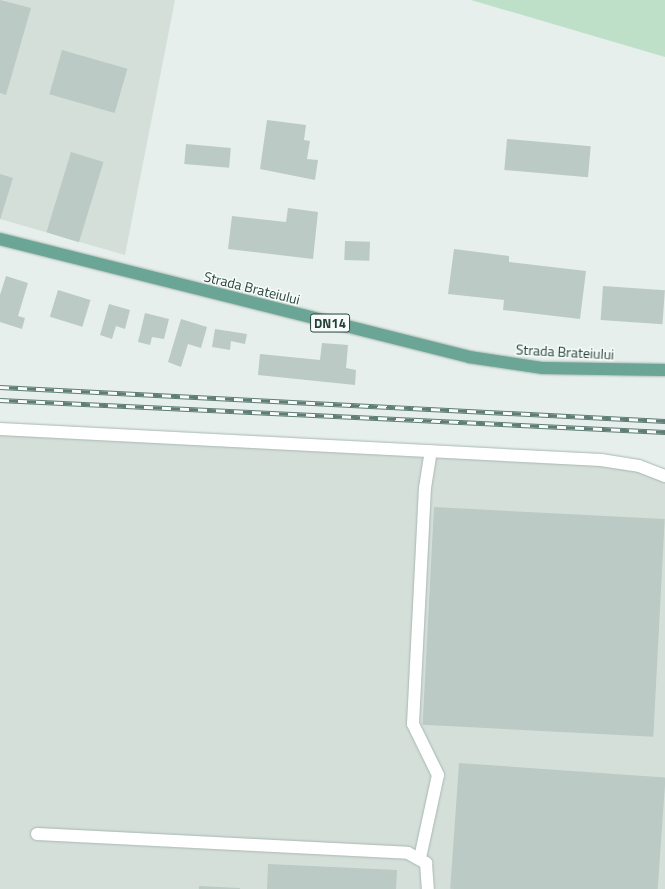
<!DOCTYPE html>
<html>
<head>
<meta charset="utf-8">
<style>
  body { margin:0 }
  #map { position:relative; width:665px; height:889px; overflow:hidden; background:#e6efeb; font-family:"Titillium Web",sans-serif }
  div>[style] { position:absolute }
  .built>* { inset:0; background:#d4dfda }
  .green>* { inset:0; background:#bfe0c8 }
  .building>* { inset:0; background:#bbcac4; transform-origin:0 0 }
  .roads { filter:drop-shadow(0 0 1px #a8b8b2) drop-shadow(0 0 1px #a8b8b2) }
  .minor>* { height:12px; margin:-6px; padding:0 6px; transform-origin:6px; border-radius:6px; background:#fff }
  .major>* { height:12px; margin:-6px; padding:0 6px; transform-origin:6px; border-radius:6px; background:#6aa596 }
  .rail>* { height:4.5px; margin-top:-2.25px; transform-origin:0; background:repeating-linear-gradient(90deg,#f7fbf9 0 9px,#5f7d75 0 18px); box-sizing:border-box; border-block:1px solid #5f7d75 }
  span { translate:-50% -50%; white-space:nowrap; text-align:center; line-height:1.15; -webkit-text-stroke:3px #f7fbf9; paint-order:stroke }
  .shield-label span { padding:1px 3px; background:#f7fbf9; border:1px solid; border-radius:3px; -webkit-text-stroke-width:0 }
  .shield-label { font-size:13px; color:#24423a; font-weight:700 }
  .street-label { font-size:14px; color:#24423a }
</style>
</head>
<body>
<div id="map">
  <div class="built">
    <i style="clip-path:polygon(0 0,175px 0,125px 255px,0 219px)"></i>
    <i style="clip-path:polygon(0 429px,601px 460px,665px 476px,665px 889px,0 889px)"></i>
  </div>
  <div class="green">
    <i style="clip-path:polygon(471px 0,665px 0,665px 57px)"></i>
  </div>
  <div class="building">
    <i style="clip-path:polygon(0 0,31px 8px,6px 95px,0 93px)"></i>
    <i style="left:62px;top:50px;width:68px;height:46px;rotate:16deg"></i>
    <i style="clip-path:polygon(267px 120px,306px 125px,304px 140px,310px 141px,307px 159px,318px 160px,315px 180px,260px 169px)"></i>
    <i style="left:507px;top:139px;width:84px;height:31px;rotate:5deg"></i>
    <i style="left:186px;top:144px;width:45px;height:20px;rotate:5deg"></i>
    <i style="left:71px;top:152px;width:34px;height:84px;rotate:17deg"></i>
    <i style="clip-path:polygon(0 174px,13px 178px,0 220px)"></i>
    <i style="clip-path:polygon(288px 208px,318px 212px,313px 259px,228px 249px,232px 216px,286px 222px)"></i>
    <i style="left:345px;top:241px;width:25px;height:19px;rotate:2deg"></i>
    <i style="clip-path:polygon(454px 249px,509px 256px,509px 262px,586px 271px,580px 319px,503px 310px,504px 300px,448px 294px)"></i>
    <i style="clip-path:polygon(6px 276px,28px 283px,18px 316px,25px 318px,22px 329px,0 322px,0 295px)"></i>
    <i style="left:603px;top:286px;width:62px;height:34px;rotate:4deg"></i>
    <i style="left:58px;top:290px;width:34px;height:28px;rotate:17deg"></i>
    <i style="clip-path:polygon(109px 304px,130px 310px,125px 329px,116px 326px,112px 339px,100px 335px)"></i>
    <i style="clip-path:polygon(145px 313px,169px 319px,164px 339px,152px 337px,150px 345px,138px 342px)"></i>
    <i style="clip-path:polygon(181px 319px,207px 327px,201px 348px,188px 344px,181px 367px,168px 362px)"></i>
    <i style="clip-path:polygon(215px 329px,247px 334px,245px 344px,231px 341px,230px 350px,212px 347px)"></i>
    <i style="clip-path:polygon(322px 343px,348px 345px,346px 368px,356px 370px,355px 385px,258px 375px,260px 354px,320px 360px)"></i>
    <i style="left:434px;top:507px;width:231px;height:218px;rotate:3deg"></i>
    <i style="left:459px;top:763px;width:207px;height:126px;rotate:4deg"></i>
    <i style="clip-path:polygon(268px 864px,397px 870px,396px 889px,267px 889px)"></i>
    <i style="clip-path:polygon(199px 886px,240px 888px,240px 889px,199px 889px)"></i>
  </div>
  <div class="roads">
    <div class="minor">
      <i style="left:0;top:429px;width:602px;rotate:2.95deg"></i>
      <i style="left:601px;top:460px;width:38px;rotate:9deg"></i>
      <i style="left:639px;top:466px;width:28px;rotate:21deg"></i>
      <i style="left:37px;top:834px;width:371px;rotate:2.9deg"></i>
      <i style="left:408px;top:853px;width:21px;rotate:29deg"></i>
      <i style="left:426px;top:863px;width:26px;rotate:86deg"></i>
      <i style="left:420px;top:858px;width:85px;rotate:-77.8deg"></i>
      <i style="left:438px;top:775px;width:57px;rotate:-116.1deg"></i>
      <i style="left:413px;top:724px;width:236px;rotate:-87.1deg"></i>
      <i style="left:425px;top:488px;width:37px;rotate:-81deg"></i>
    </div>
    <div class="major">
      <i style="left:0;top:239px;width:484px;rotate:14.1deg"></i>
      <i style="left:469px;top:357px;width:75px;rotate:8.5deg"></i>
      <i style="left:543px;top:368px;width:122px;rotate:0.9deg"></i>
    </div>
  </div>
  <div class="rail">
    <i style="left:0;top:387px;width:666px;rotate:2.93deg"></i>
    <i style="left:0;top:400px;width:666px;rotate:2.75deg"></i>
  </div>
  <div class="shield-label">
    <span style="left:330px;top:323px">DN14</span>
  </div>
  <div class="street-label">
    <span style="left:252px;top:288px;rotate:14deg">Strada Brateiului</span>
    <span style="left:565px;top:352px;rotate:3deg">Strada Brateiului</span>
  </div>
</div>
</body>
</html>
